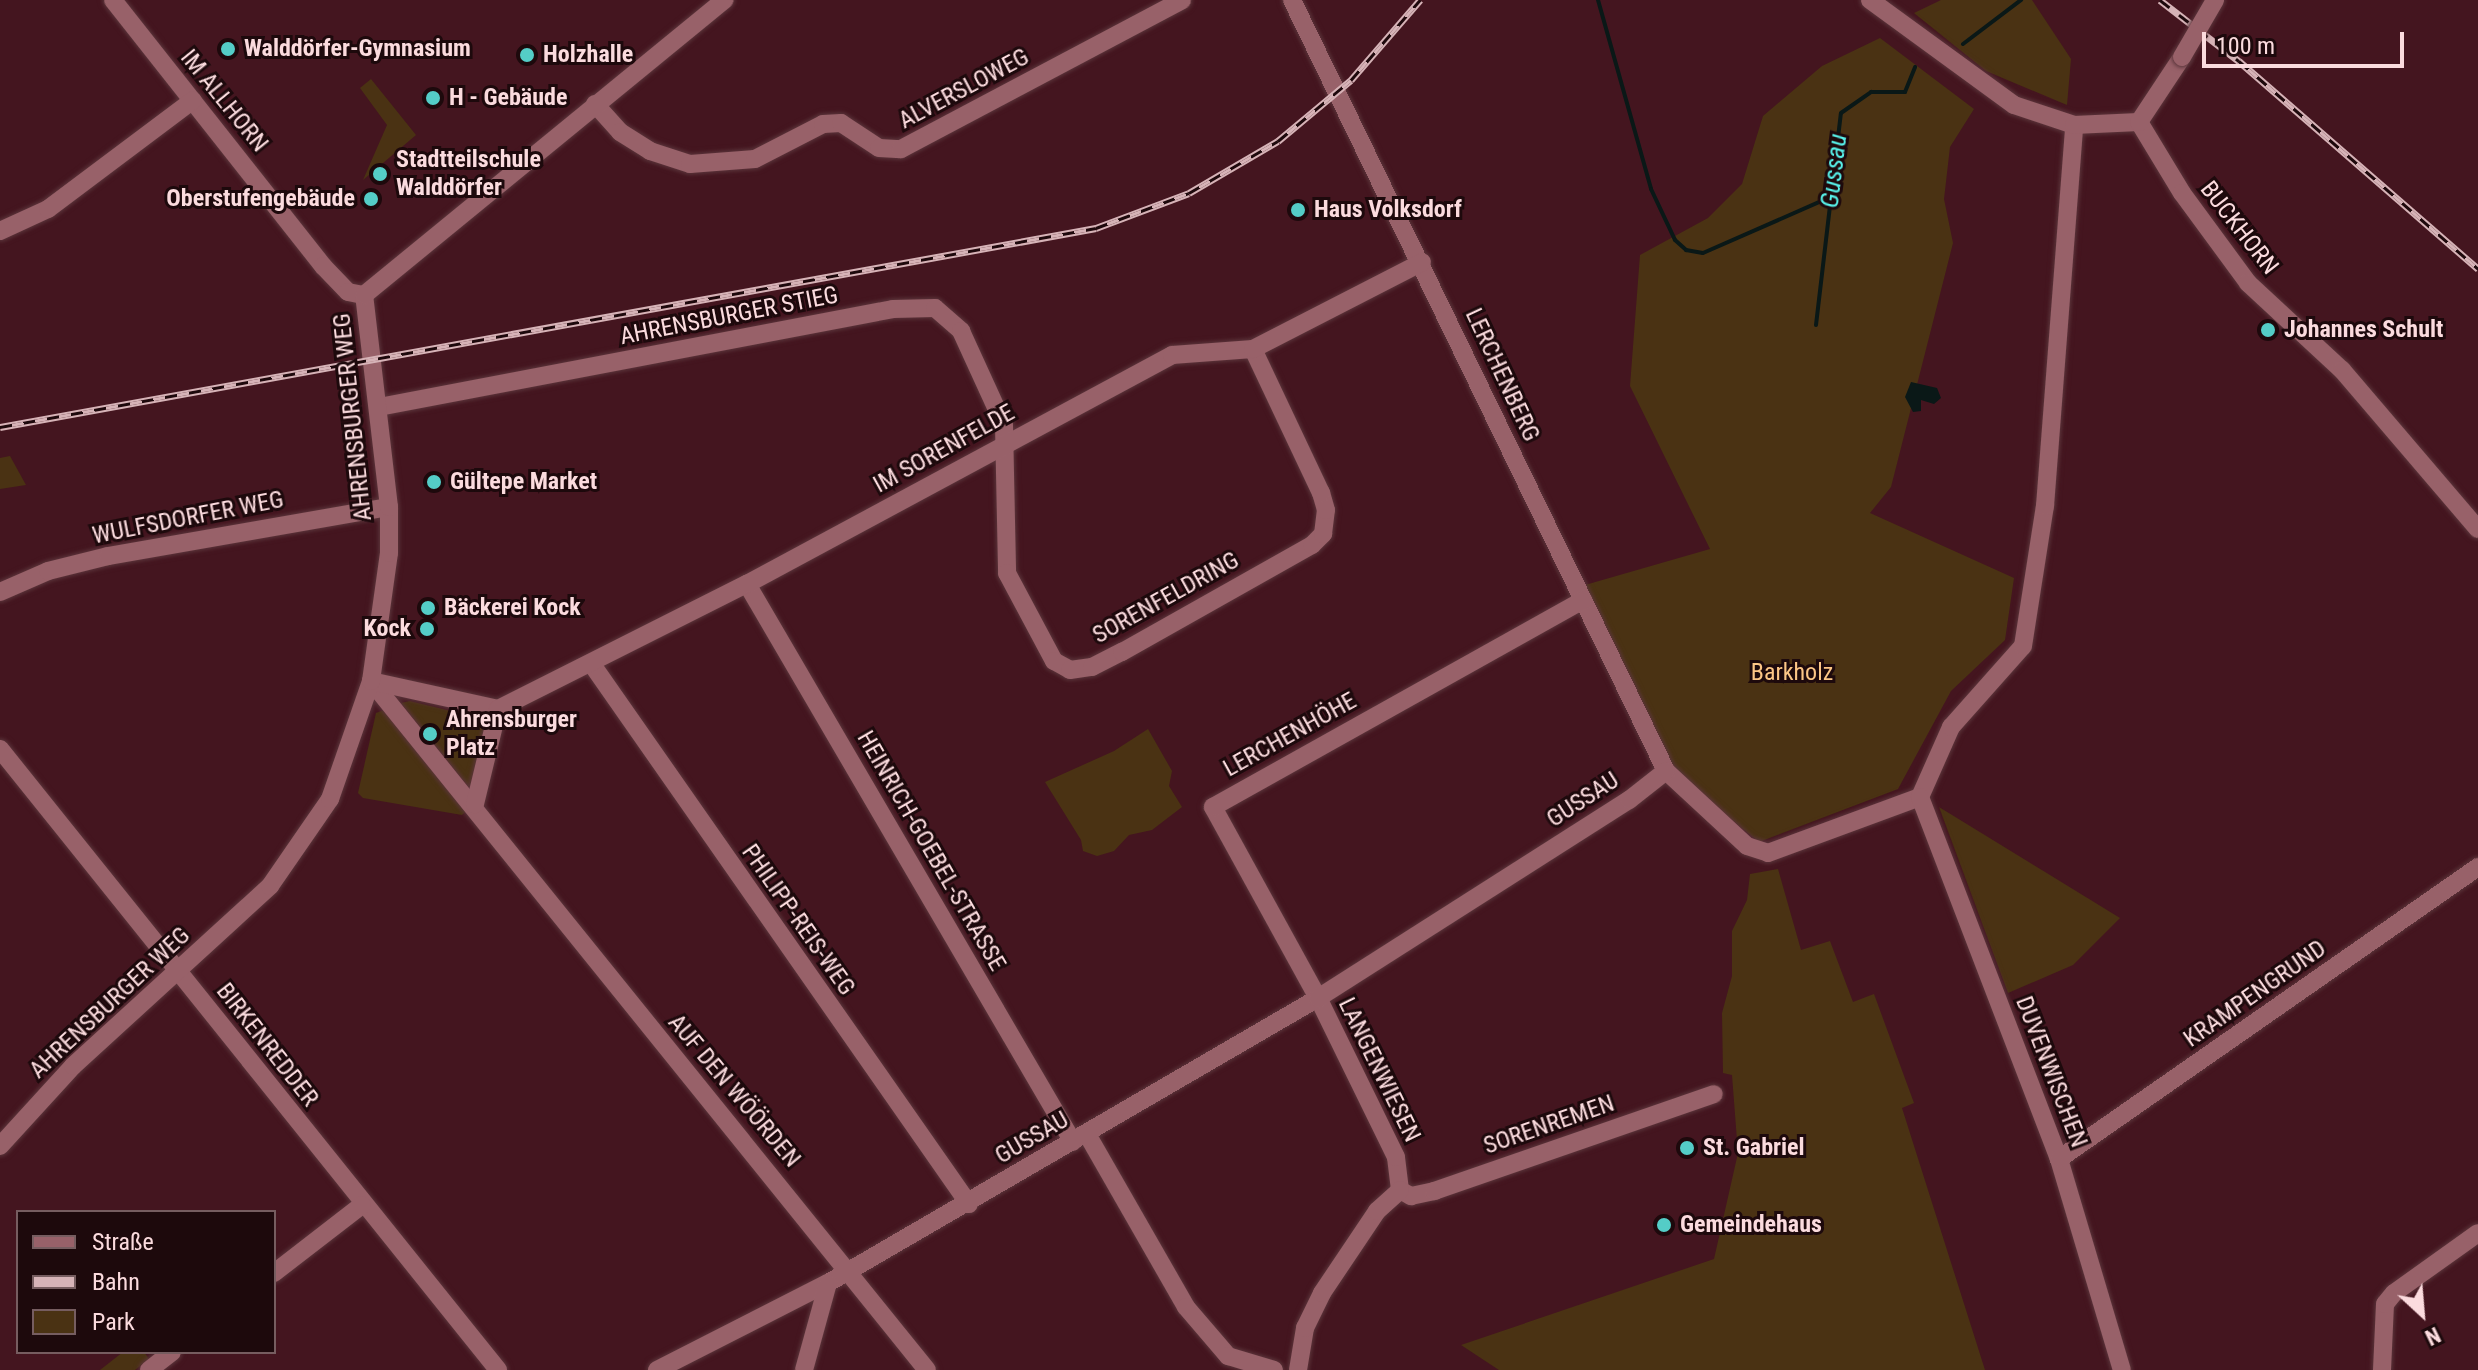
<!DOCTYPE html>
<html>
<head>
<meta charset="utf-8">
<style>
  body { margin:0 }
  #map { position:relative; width:2478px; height:1370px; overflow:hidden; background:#44151f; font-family:"Roboto Condensed",sans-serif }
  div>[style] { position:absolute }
  .green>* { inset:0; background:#4a3213 }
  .water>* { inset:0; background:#0a1817 }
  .stream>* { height:4px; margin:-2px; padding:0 2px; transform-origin:2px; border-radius:2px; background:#0a1817 }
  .roads { filter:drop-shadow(0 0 2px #5b353b) drop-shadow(0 0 2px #5b353b) }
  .minor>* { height:18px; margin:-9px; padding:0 9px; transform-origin:9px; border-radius:9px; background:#986169 }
  .rail>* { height:7px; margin-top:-3.5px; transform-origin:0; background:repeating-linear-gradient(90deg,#1d090c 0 12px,#d6b3b7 0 24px); box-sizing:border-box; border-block:2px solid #d6b3b7 }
  .bridges { filter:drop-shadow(0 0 2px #5b353b) drop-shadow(0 0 2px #5b353b) }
  .minor-bridge>* { height:18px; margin:-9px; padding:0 9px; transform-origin:9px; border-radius:9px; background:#986169 }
  .dots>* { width:22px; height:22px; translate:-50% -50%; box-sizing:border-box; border:4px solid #1d090c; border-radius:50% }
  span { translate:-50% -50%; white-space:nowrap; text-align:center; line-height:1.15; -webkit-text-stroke:6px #1d090c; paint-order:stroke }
  .poi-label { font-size:24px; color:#fbdbde; font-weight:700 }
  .left { translate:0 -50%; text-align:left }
  .right { translate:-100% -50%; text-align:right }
  .street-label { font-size:24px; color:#fbdbde }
  .park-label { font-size:24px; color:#fdc686 }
  .water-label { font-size:26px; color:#58f1ea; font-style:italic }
  .legend { position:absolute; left:16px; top:1210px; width:260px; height:144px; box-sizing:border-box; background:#1d090c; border:2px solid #765d60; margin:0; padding:10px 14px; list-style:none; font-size:24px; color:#fbdbde }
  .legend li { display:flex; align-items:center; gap:16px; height:40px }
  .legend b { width:40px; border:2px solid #765d60 }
  .north { position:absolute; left:2382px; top:1274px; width:80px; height:80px; -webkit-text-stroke:6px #1d090c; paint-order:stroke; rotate:154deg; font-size:22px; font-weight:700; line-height:32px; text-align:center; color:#fbdbde }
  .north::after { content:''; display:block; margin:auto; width:28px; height:36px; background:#fbdbde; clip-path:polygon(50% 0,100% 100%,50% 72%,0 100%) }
  .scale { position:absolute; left:2202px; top:32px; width:202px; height:36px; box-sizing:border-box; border:4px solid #fbdbde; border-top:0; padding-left:10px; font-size:24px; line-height:28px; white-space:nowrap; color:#fbdbde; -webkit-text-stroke:6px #1d090c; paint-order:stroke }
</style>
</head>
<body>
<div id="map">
  <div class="green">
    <i style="clip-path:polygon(1941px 0,2032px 0,2071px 59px,2067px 105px,1986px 71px,1914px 13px)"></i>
    <i style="clip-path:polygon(1880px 38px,1974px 109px,1950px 147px,1944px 199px,1953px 243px,1891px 487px,1870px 513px,2014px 578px,2005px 640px,1951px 691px,1898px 789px,1759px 842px,1677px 775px,1585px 585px,1710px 549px,1630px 386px,1640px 255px,1708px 218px,1742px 184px,1763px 116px,1822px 66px)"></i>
    <i style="clip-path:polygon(371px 79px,416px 135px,363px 180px,387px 125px,360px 88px)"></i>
    <i style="clip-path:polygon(10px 456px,26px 485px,0 489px,0 458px)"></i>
    <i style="clip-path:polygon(410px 701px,492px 721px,479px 800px,401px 703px)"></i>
    <i style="clip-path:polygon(389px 708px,469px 809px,462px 815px,363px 798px,358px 793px,376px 713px)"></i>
    <i style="clip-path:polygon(1148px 729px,1172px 771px,1169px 786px,1182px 807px,1152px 830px,1129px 835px,1114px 851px,1097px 856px,1083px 851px,1081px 840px,1045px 782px,1114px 751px)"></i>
    <i style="clip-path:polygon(1939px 807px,2120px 918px,2073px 965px,2008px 993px)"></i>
    <i style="clip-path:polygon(1778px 869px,1801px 950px,1830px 941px,1853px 1002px,1874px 994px,1914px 1103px,1902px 1108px,1985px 1370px,1499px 1370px,1461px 1345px,1714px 1259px,1738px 1153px,1732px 1075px,1723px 1073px,1722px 1013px,1732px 976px,1732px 931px,1747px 900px,1750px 874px)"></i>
    <i style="clip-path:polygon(123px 1352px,144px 1352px,149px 1359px,135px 1370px,100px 1370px)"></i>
  </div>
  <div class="water">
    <i style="clip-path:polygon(1911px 382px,1937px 388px,1941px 398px,1934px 404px,1921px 400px,1921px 411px,1913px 412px,1905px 397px)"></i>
  </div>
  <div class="stream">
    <i style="left:1598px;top:0;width:196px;rotate:74.3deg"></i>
    <i style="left:1651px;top:189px;width:56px;rotate:64.8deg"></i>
    <i style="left:1675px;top:240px;width:15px;rotate:42deg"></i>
    <i style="left:1686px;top:250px;width:17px;rotate:10deg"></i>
    <i style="left:1703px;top:253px;width:142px;rotate:-23.7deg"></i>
    <i style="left:1963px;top:44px;width:73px;rotate:-37.2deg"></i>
    <i style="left:1816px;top:325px;width:213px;rotate:-83.3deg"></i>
    <i style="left:1841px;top:113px;width:37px;rotate:-35deg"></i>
    <i style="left:1871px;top:92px;width:34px"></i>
    <i style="left:1905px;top:92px;width:27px;rotate:-68deg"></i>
  </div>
  <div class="roads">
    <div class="minor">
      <i style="left:113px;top:0;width:339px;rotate:51.7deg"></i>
      <i style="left:323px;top:266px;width:36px;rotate:46deg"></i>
      <i style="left:348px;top:292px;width:16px;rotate:11deg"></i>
      <i style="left:1292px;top:0;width:857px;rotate:64.12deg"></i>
      <i style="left:1666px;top:771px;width:110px;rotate:42.8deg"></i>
      <i style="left:1747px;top:846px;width:22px;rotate:18deg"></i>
      <i style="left:1768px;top:853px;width:162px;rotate:-20.2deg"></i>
      <i style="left:1920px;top:797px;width:77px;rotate:-66.1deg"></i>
      <i style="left:1951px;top:727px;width:108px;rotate:-48.4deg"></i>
      <i style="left:2023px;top:646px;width:142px;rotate:-81.1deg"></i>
      <i style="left:2045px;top:506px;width:382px;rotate:-85.6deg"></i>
      <i style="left:1870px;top:0;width:178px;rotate:36.1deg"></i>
      <i style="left:2014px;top:105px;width:63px;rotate:18.4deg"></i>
      <i style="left:2074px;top:125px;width:65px;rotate:-2.6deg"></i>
      <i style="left:595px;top:104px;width:38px;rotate:48deg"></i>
      <i style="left:620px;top:132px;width:36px;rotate:32deg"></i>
      <i style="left:650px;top:151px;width:42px;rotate:18deg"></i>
      <i style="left:690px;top:164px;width:65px;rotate:-4.4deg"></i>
      <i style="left:755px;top:159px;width:76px;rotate:-27.2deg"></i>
      <i style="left:823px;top:124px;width:18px;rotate:-3deg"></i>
      <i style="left:841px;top:123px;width:45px;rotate:33.3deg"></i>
      <i style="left:879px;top:148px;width:22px;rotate:3deg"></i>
      <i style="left:901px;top:149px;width:318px;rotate:-27.9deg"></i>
      <i style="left:2139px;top:122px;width:83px;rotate:58.8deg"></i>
      <i style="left:2182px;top:193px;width:112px;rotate:53.7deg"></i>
      <i style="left:2248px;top:283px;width:128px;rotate:42.8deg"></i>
      <i style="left:2342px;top:370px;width:209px;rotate:49.5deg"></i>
      <i style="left:2139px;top:122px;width:78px;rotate:-56.5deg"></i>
      <i style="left:0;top:231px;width:53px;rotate:-24.6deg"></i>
      <i style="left:48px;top:209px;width:181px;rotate:-36.9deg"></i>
      <i style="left:379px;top:407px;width:523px;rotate:-10.79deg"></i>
      <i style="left:893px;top:309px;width:42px;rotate:-1.4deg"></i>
      <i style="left:935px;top:308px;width:35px;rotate:41deg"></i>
      <i style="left:961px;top:331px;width:103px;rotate:65.4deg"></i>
      <i style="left:1004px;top:425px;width:148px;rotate:88.8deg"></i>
      <i style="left:1007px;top:573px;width:100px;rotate:61.9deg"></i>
      <i style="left:1054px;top:661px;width:18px;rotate:29deg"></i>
      <i style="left:1070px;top:670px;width:22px;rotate:-8deg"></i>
      <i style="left:1092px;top:667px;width:34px;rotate:-27deg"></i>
      <i style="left:1122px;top:652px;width:218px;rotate:-29.4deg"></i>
      <i style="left:1312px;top:545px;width:16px;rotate:-45deg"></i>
      <i style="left:1323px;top:534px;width:24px;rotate:-83deg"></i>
      <i style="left:1326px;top:510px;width:18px;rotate:-106deg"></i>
      <i style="left:1321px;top:493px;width:159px;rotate:-115.3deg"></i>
      <i style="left:747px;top:584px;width:646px;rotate:59.71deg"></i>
      <i style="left:0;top:592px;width:52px;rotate:-23.6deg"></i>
      <i style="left:48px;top:571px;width:62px;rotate:-14deg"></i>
      <i style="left:108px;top:556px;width:285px;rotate:-9.9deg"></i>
      <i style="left:591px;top:663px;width:660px;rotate:55.06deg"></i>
      <i style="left:371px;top:681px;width:885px;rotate:51.1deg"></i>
      <i style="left:371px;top:681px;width:130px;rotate:12.4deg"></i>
      <i style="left:498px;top:709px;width:98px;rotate:103.6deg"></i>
      <i style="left:498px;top:709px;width:279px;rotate:-26.7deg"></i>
      <i style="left:747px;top:584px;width:483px;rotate:-28.3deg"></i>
      <i style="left:1172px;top:355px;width:81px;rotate:-4.2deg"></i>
      <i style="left:1253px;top:349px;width:190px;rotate:-27.2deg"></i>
      <i style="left:0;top:749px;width:796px;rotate:51.27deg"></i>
      <i style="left:1920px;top:797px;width:388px;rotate:69deg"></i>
      <i style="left:2059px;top:1159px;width:220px;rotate:73.4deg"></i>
      <i style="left:1087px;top:1134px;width:199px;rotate:60.2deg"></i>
      <i style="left:1186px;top:1307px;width:65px;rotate:49.4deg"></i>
      <i style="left:1228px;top:1356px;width:48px;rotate:16.9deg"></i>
      <i style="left:0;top:1146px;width:108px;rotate:-47.6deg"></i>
      <i style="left:73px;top:1066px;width:267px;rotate:-42.4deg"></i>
      <i style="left:270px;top:886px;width:106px;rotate:-55.4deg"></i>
      <i style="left:330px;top:799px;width:125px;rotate:-70.8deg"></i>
      <i style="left:371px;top:681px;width:129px;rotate:-82deg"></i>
      <i style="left:389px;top:553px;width:46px;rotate:-90deg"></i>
      <i style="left:389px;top:507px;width:213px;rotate:-96.7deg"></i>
      <i style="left:364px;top:295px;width:466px;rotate:-39.3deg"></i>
      <i style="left:2059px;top:1159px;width:511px;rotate:-34.87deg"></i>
      <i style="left:1400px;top:1190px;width:33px;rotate:-97deg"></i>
      <i style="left:1396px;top:1157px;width:177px;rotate:-116.1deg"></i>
      <i style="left:1318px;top:998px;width:218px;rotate:-118.8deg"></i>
      <i style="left:1213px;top:807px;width:424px;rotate:-29.2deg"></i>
      <i style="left:1400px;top:1190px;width:13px;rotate:29deg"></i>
      <i style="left:1411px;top:1196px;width:24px;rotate:-12deg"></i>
      <i style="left:1434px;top:1191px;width:296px;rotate:-19.1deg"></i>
      <i style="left:274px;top:1273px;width:111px;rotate:-37.7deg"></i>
      <i style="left:149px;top:1370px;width:29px;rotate:-38deg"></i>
      <i style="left:657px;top:1370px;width:192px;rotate:-27deg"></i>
      <i style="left:828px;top:1283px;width:567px;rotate:-30.18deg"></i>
      <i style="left:1318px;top:998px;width:369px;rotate:-32.5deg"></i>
      <i style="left:1629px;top:800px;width:47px;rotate:-38.1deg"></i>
      <i style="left:804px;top:1370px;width:90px;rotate:-74.6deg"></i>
      <i style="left:1298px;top:1370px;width:43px;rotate:-80.5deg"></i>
      <i style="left:1305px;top:1328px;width:39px;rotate:-64deg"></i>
      <i style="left:1322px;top:1293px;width:99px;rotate:-56.1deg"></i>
      <i style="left:1377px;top:1211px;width:31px;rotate:-42deg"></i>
      <i style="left:2382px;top:1370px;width:66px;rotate:-87.4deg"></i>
      <i style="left:2385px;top:1304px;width:14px;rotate:-51deg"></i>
      <i style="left:2394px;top:1293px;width:103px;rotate:-35.5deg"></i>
    </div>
  </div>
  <div class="rail">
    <i style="left:2160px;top:0;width:100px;rotate:37.7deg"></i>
    <i style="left:2239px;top:61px;width:317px;rotate:41deg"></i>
    <i style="left:0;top:427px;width:1114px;rotate:-10.29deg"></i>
    <i style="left:1096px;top:228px;width:99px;rotate:-20.6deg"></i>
    <i style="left:1189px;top:193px;width:103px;rotate:-30.3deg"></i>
    <i style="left:1278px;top:141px;width:95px;rotate:-39.9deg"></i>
    <i style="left:1351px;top:80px;width:106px;rotate:-49.2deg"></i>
  </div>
  <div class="bridges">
    <div class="minor-bridge">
      <i style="left:2182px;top:57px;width:66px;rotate:-59.9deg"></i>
    </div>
  </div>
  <div class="dots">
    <i style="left:228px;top:49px;background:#54cdc7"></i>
    <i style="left:527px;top:55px;background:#54cdc7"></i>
    <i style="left:433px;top:98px;background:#54cdc7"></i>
    <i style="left:380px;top:174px;background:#54cdc7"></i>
    <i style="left:371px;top:199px;background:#54cdc7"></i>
    <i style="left:1298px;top:210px;background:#54cdc7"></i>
    <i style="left:2268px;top:330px;background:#54cdc7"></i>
    <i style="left:434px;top:482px;background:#54cdc7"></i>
    <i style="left:428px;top:608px;background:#54cdc7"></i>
    <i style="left:427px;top:629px;background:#54cdc7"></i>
    <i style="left:430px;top:734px;background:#54cdc7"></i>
    <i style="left:1687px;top:1148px;background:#54cdc7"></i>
    <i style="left:1664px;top:1225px;background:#54cdc7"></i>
  </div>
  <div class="poi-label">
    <span class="left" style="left:244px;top:49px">Walddörfer-Gymnasium</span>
    <span class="left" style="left:543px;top:55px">Holzhalle</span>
    <span class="left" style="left:449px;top:98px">H - Gebäude</span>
    <span class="left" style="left:396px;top:174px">Stadtteilschule<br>Walddörfer</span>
    <span class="right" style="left:355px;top:199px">Oberstufengebäude</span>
    <span class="left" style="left:1314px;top:210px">Haus Volksdorf</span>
    <span class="left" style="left:2284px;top:330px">Johannes Schult</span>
    <span class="left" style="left:450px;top:482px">Gültepe Market</span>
    <span class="left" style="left:444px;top:608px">Bäckerei Kock</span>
    <span class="right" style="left:411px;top:629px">Kock</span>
    <span class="left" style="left:446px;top:734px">Ahrensburger<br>Platz</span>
    <span class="left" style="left:1703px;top:1148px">St. Gabriel</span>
    <span class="left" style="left:1680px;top:1225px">Gemeindehaus</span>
  </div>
  <div class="street-label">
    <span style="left:964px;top:89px;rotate:-28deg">ALVERSLOWEG</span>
    <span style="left:224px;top:101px;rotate:51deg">IM ALLHORN</span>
    <span style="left:2239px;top:228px;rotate:52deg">BUCKHORN</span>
    <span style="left:729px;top:316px;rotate:-11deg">AHRENSBURGER STIEG</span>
    <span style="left:1502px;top:375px;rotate:65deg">LERCHENBERG</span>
    <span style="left:353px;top:417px;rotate:-96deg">AHRENSBURGER WEG</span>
    <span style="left:944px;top:449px;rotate:-29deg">IM SORENFELDE</span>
    <span style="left:188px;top:518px;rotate:-11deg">WULFSDORFER WEG</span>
    <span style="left:1166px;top:598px;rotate:-29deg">SORENFELDRING</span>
    <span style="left:1290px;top:735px;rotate:-29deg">LERCHENHÖHE</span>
    <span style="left:1583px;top:800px;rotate:-33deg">GUSSAU</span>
    <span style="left:931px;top:851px;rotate:60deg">HEINRICH-GOEBEL-STRASSE</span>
    <span style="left:798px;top:920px;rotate:55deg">PHILIPP-REIS-WEG</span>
    <span style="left:2255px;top:994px;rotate:-35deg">KRAMPENGRUND</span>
    <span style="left:110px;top:1003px;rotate:-43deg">AHRENSBURGER WEG</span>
    <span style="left:267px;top:1045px;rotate:52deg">BIRKENREDDER</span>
    <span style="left:1379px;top:1070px;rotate:64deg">LANGENWIESEN</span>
    <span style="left:2051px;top:1072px;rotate:69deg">DUVENWISCHEN</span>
    <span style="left:734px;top:1091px;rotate:50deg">AUF DEN WÖÖRDEN</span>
    <span style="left:1549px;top:1125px;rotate:-19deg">SORENREMEN</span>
    <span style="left:1032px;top:1138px;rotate:-30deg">GUSSAU</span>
  </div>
  <div class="park-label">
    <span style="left:1792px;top:673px">Barkholz</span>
  </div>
  <div class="water-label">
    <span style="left:1834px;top:171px;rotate:-83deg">Gussau</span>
  </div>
  <ul class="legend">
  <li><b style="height:10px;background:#986169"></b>Straße</li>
  <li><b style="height:10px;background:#d6b3b7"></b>Bahn</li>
  <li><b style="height:22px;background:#4a3213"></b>Park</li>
  </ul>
  <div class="north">N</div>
  <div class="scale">100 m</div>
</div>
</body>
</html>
